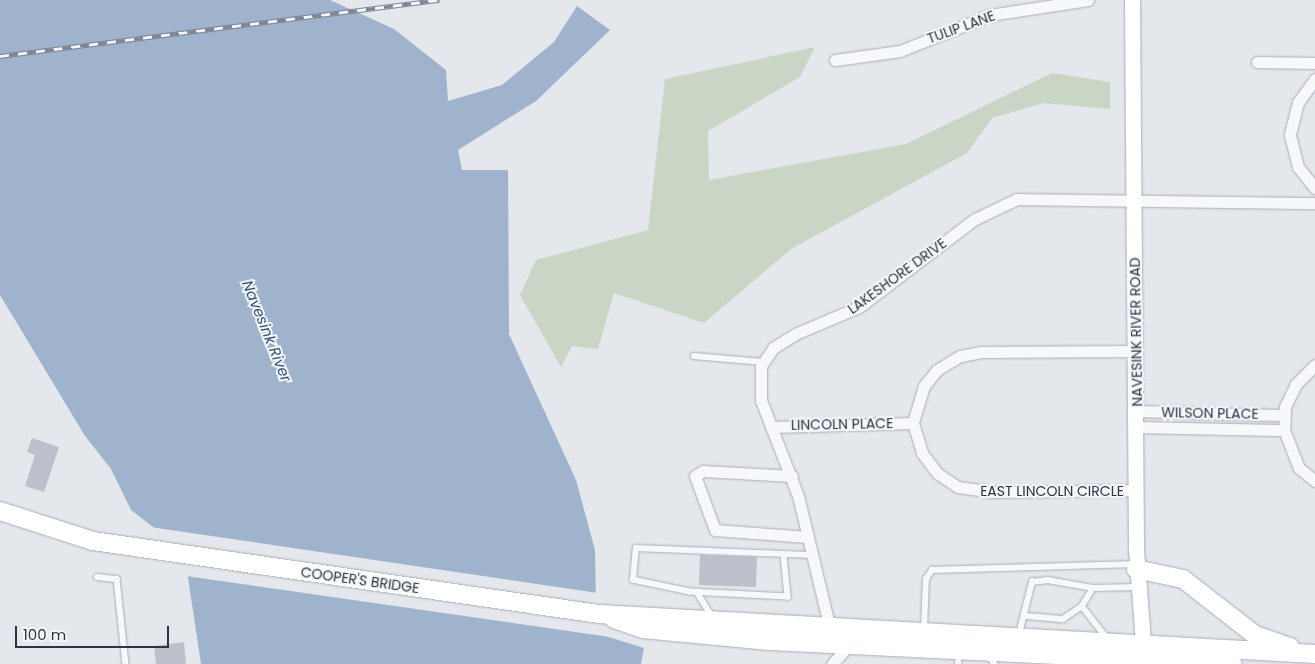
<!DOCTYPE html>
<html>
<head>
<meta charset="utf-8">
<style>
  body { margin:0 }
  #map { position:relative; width:1315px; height:664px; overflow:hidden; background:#e4e7ec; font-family:Poppins,sans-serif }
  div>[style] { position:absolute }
  .green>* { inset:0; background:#c9d6c5 }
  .water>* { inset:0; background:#9fb4cc }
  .pier>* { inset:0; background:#e4e7ec }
  .building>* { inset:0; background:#bbc0ca; transform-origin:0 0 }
  .roads { filter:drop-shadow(0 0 1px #a9aeb7) drop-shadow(0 0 1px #a9aeb7) }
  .service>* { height:5.5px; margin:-2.75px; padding:0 2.75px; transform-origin:2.75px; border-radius:2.75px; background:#f7f8fa }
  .minor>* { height:11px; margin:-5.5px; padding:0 5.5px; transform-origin:5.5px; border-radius:5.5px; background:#f7f8fa }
  .secondary>* { height:15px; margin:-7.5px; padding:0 7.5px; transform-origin:7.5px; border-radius:7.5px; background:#fff }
  .trunk>* { height:18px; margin:-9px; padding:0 9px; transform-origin:9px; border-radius:9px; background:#fff }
  .rail>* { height:5px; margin-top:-2.5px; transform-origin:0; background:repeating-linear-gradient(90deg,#f4f6f9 0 9px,#7d8696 0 18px); box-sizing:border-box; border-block:1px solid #7d8696 }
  span { translate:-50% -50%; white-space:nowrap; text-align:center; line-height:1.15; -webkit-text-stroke:4px #f4f6f9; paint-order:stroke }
  .street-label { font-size:14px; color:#2b3445 }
  .water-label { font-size:15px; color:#34527a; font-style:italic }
  .scale { position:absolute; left:15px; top:626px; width:154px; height:22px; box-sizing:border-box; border:2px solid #2b3445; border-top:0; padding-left:6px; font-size:15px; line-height:18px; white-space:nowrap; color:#2b3445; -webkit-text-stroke:4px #f4f6f9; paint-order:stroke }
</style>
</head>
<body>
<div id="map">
  <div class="green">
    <i style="clip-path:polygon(815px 47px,800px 77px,708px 131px,709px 180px,906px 144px,1052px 73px,1110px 82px,1110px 109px,1044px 103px,992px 118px,967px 153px,791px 249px,704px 323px,614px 293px,598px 349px,572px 346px,561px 367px,520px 295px,536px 260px,648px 230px,665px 79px)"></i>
  </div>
  <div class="water">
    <i style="clip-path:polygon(0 0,330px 0,394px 29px,446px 70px,448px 101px,502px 85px,554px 42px,577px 6px,610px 30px,536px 101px,458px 150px,462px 170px,508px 170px,509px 334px,576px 480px,595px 550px,596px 602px,602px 635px,644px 648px,641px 664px,201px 664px,184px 551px,131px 510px,111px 469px,85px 436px,0 295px)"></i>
  </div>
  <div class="pier">
    <i style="clip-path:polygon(150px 527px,598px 593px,604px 633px,617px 638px,186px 576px,182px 552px)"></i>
  </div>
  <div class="building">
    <i style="clip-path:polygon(32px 438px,59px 447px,44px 492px,25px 486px,35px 455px,27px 452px)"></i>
    <i style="left:700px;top:555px;width:57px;height:30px;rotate:2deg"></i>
    <i style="clip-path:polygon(184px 642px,186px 664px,156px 664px,154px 646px)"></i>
  </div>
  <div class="roads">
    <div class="service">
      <i style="left:694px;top:356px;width:69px;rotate:5deg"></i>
      <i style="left:784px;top:556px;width:41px;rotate:84.4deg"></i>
      <i style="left:788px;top:597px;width:98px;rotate:-177.1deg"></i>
      <i style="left:690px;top:592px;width:58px;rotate:-168.1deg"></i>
      <i style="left:633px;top:580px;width:32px;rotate:-85deg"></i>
      <i style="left:636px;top:548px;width:177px;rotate:2.3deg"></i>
      <i style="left:97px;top:577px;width:20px;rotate:6deg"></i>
      <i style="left:117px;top:579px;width:85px;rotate:84deg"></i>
      <i style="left:697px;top:592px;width:31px;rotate:58deg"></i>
      <i style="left:1082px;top:606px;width:41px;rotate:52deg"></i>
      <i style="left:1027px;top:616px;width:36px;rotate:5deg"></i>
      <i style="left:1063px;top:619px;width:23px;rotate:-34deg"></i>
      <i style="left:1082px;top:606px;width:21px;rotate:-59deg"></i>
      <i style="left:1093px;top:588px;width:44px;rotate:-1.3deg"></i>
      <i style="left:924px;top:630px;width:51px;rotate:-87.8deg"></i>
      <i style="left:926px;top:579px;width:11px;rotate:-56deg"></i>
      <i style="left:932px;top:570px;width:204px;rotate:-1.7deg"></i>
      <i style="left:1019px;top:634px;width:54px;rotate:-76deg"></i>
      <i style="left:1032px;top:582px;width:16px;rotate:-7deg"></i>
      <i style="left:1048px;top:580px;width:46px;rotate:10.1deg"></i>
      <i style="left:988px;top:655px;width:11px;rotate:52deg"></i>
      <i style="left:958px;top:664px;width:12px;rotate:-85deg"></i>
    </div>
    <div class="minor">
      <i style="left:835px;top:60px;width:66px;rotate:-7.9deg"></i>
      <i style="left:900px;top:51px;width:97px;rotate:-21.8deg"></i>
      <i style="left:990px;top:15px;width:99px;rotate:-8.7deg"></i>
      <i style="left:1257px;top:62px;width:58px;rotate:1deg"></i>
      <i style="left:1315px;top:79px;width:29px;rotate:126deg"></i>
      <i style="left:1298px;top:102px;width:34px;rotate:104deg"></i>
      <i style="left:1290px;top:135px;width:33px;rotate:76deg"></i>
      <i style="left:1298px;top:167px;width:27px;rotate:51deg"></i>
      <i style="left:1135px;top:351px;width:154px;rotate:179.6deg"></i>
      <i style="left:981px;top:352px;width:21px;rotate:169deg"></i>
      <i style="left:960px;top:356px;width:27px;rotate:149deg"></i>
      <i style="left:937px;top:370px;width:21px;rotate:129deg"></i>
      <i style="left:924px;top:386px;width:39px;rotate:107deg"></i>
      <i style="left:913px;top:423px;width:31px;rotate:73deg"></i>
      <i style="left:922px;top:453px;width:25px;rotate:53deg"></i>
      <i style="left:937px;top:473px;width:25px;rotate:34deg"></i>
      <i style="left:958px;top:487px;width:34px;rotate:8deg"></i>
      <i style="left:992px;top:492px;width:145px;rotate:-0.8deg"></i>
      <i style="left:1315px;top:365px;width:27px;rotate:135deg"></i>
      <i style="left:1296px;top:384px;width:25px;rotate:116deg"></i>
      <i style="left:1285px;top:407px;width:23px;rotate:92deg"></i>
      <i style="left:1284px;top:430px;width:41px;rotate:68.5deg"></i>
      <i style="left:1299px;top:468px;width:21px;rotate:39deg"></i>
      <i style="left:1137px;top:411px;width:147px;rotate:1.6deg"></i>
      <i style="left:771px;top:427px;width:142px;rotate:-1.6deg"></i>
      <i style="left:1137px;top:427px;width:147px;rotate:1.2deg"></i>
      <i style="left:792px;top:476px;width:89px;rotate:-176.8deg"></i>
      <i style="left:703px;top:471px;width:9px;rotate:148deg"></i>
      <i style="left:695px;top:476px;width:58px;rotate:69.7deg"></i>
      <i style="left:715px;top:530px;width:93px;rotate:4.3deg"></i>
      <i style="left:830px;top:629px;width:137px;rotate:-103.5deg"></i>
      <i style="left:798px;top:496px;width:103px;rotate:-111.1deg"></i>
      <i style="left:761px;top:400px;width:34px;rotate:-90deg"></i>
      <i style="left:761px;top:366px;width:22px;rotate:-56deg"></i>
      <i style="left:773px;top:348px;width:26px;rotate:-32deg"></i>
      <i style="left:795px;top:334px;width:69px;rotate:-22.9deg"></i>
      <i style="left:859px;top:307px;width:146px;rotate:-37.2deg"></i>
      <i style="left:975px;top:219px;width:47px;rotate:-25.5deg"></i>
      <i style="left:1017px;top:199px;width:298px;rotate:0.8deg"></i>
      <i style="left:832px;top:664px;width:27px;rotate:-48deg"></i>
    </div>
    <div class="secondary">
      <i style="left:1132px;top:0;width:549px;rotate:89.58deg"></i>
      <i style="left:1136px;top:549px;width:107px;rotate:85.7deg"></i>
    </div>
    <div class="trunk">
      <i style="left:0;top:511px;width:98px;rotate:17.9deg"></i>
      <i style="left:93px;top:541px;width:511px;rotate:8.21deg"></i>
      <i style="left:599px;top:614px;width:717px;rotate:3.2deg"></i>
      <i style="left:1136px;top:569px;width:48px;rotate:12deg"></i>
      <i style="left:1183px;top:579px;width:91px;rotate:37.9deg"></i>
      <i style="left:1255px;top:635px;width:37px;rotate:19deg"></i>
      <i style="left:614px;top:619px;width:31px;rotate:19deg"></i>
      <i style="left:643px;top:629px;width:127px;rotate:5.4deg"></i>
      <i style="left:769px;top:641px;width:464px;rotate:2.8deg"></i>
    </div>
  </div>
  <div class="rail">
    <i style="left:0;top:56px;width:443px;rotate:-7.3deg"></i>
  </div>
  <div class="street-label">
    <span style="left:961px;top:27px;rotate:-20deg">TULIP LANE</span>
    <span style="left:897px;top:276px;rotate:-36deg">LAKESHORE DRIVE</span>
    <span style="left:1136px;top:332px;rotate:-91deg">NAVESINK RIVER ROAD</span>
    <span style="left:1210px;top:413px;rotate:1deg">WILSON PLACE</span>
    <span style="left:842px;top:424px;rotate:-1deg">LINCOLN PLACE</span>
    <span style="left:1052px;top:491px">EAST LINCOLN CIRCLE</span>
    <span style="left:360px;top:580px;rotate:8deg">COOPER'S BRIDGE</span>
  </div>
  <div class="water-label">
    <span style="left:267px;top:331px;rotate:68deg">Navesink River</span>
  </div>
  <div class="scale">100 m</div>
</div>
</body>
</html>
